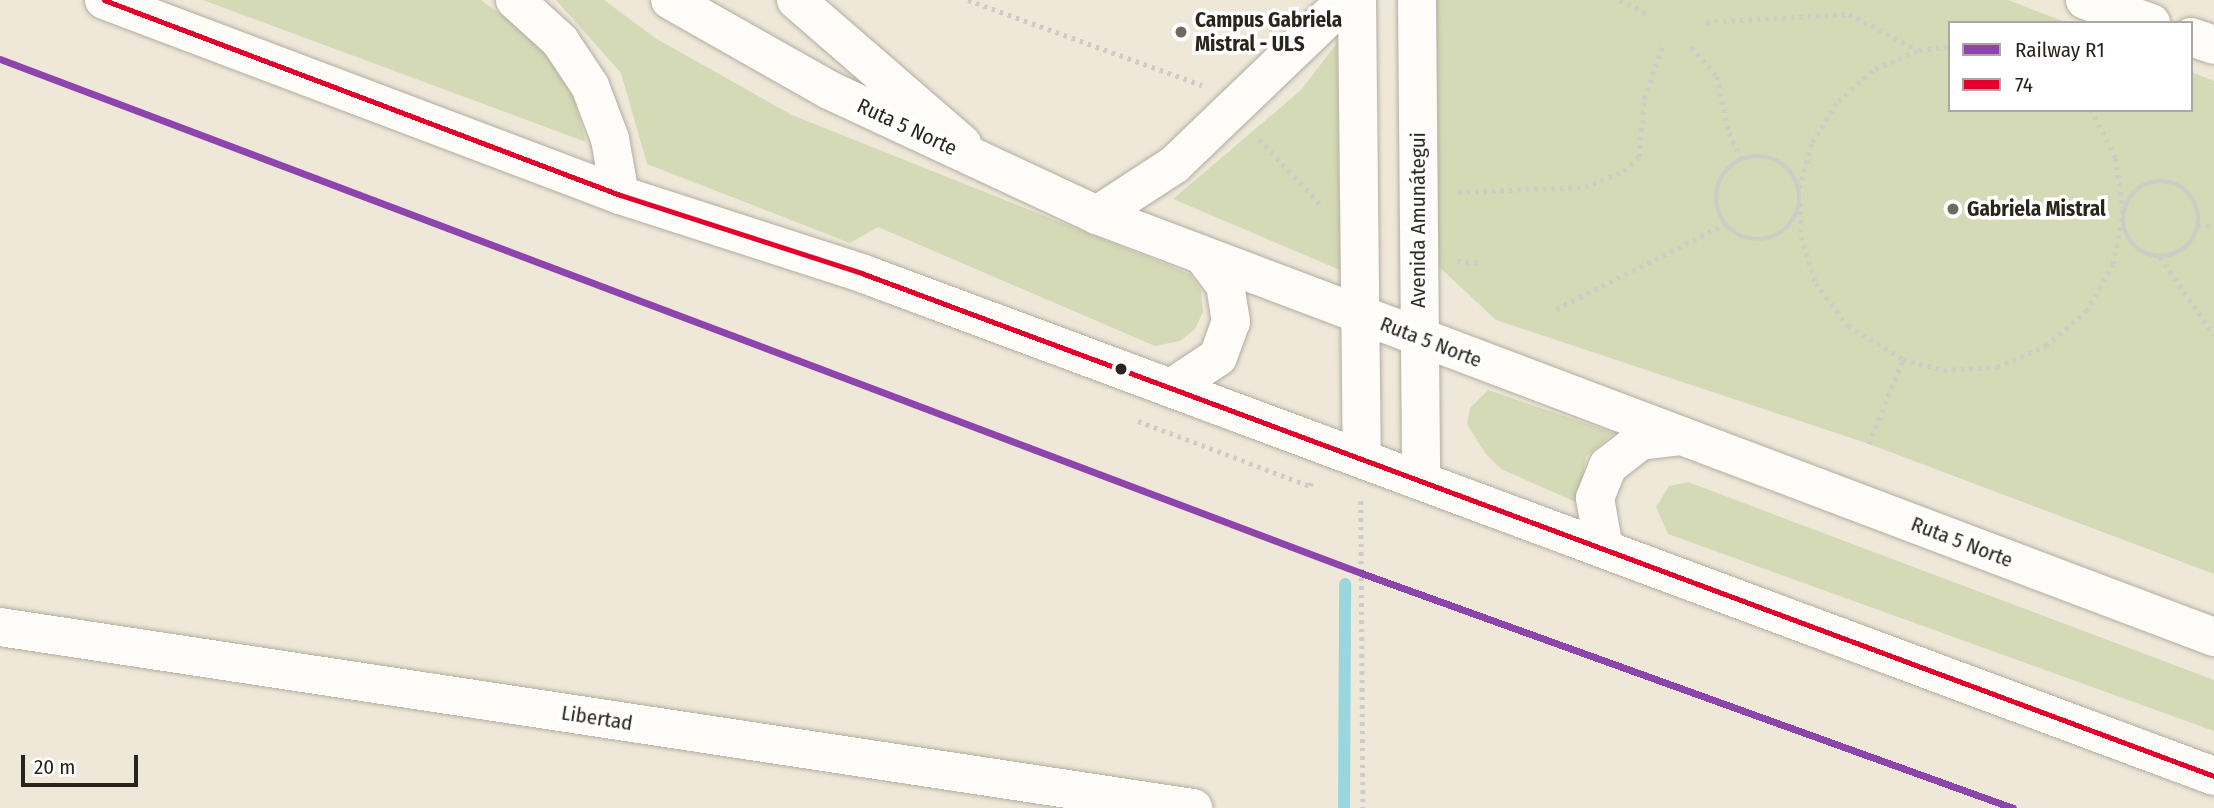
<!DOCTYPE html>
<html>
<head>
<meta charset="utf-8">
<style>
  body { margin:0 }
  #map { position:relative; width:2214px; height:808px; overflow:hidden; background:#efe8d9; font-family:"Fira Sans Condensed",sans-serif }
  div>[style] { position:absolute }
  .green>* { inset:0; background:#d3dab5 }
  .stream>* { height:12px; margin:-6px; padding:0 6px; transform-origin:6px; border-radius:6px; background:#9ad6dd }
  .path>* { height:4.5px; margin-top:-2.25px; transform-origin:0; background:repeating-linear-gradient(90deg,#ceccc6 0 3.5px,transparent 0 8.5px) }
  .path>.ring { margin:-2.25px; padding:0; box-sizing:content-box; background:none; border:4.5px solid #ceccc6; border-radius:50% }
  .roads { filter:drop-shadow(0 0 2px #b2ada1) drop-shadow(0 0 2px #b2ada1) }
  .minor>* { height:38px; margin:-19px; padding:0 19px; transform-origin:19px; border-radius:19px; background:#fdfcf9 }
  .major>* { height:38px; margin:-19px; padding:0 19px; transform-origin:19px; border-radius:19px; background:#fdfcf9 }
  .highway>* { height:38px; margin:-19px; padding:0 19px; transform-origin:19px; border-radius:19px; background:#fdfcf9 }
  .bus-1>* { height:5px; margin:-2.5px; padding:0 2.5px; transform-origin:2.5px; border-radius:2.5px; background:#e4002b }
  .rail-1>* { height:7px; margin:-3.5px; padding:0 3.5px; transform-origin:3.5px; border-radius:3.5px; background:#8e44ad }
  .dots>* { width:19px; height:19px; translate:-50% -50%; box-sizing:border-box; border:4px solid #fff; border-radius:50% }
  span { translate:-50% -50%; white-space:nowrap; text-align:center; line-height:1.15; -webkit-text-stroke:7px #fff; paint-order:stroke }
  .poi-label { font-size:21px; color:#2a251c; font-weight:700 }
  .left { translate:0 -50%; text-align:left }
  .street-label { font-size:21px; color:#2a251c }
  .legend { position:absolute; left:1948px; top:21px; width:245px; height:91px; box-sizing:border-box; background:#fff; border:2px solid #aaa8a4; margin:0; padding:9px 12px; list-style:none; font-size:21px; color:#2a251c }
  .legend li { display:flex; align-items:center; gap:14px; height:35px }
  .legend b { width:35px; border:2px solid #aaa8a4 }
  .scale { position:absolute; left:21px; top:755px; width:117px; height:32px; box-sizing:border-box; border:4px solid #2a251c; border-top:0; padding-left:9px; font-size:21px; line-height:24px; white-space:nowrap; color:#2a251c; -webkit-text-stroke:5px #fff; paint-order:stroke }
</style>
</head>
<body>
<div id="map">
  <div class="green">
    <i style="clip-path:polygon(203px 0,481px 0,539px 43px,571px 88px,586px 142px)"></i>
    <i style="clip-path:polygon(556px 0,604px 0,655px 38px,792px 115px,1190px 274px,1201px 290px,1203px 312px,1195px 329px,1180px 341px,1155px 346px,878px 227px,850px 243px,647px 164px,621px 73px)"></i>
    <i style="clip-path:polygon(1434px 0,2008px 0,2068px 23px,1950px 23px,1950px 110px,2191px 110px,2191px 72px,2214px 81px,2214px 574px,1869px 444px,1496px 320px,1436px 264px)"></i>
    <i style="clip-path:polygon(1337px 43px,1340px 270px,1173px 199px,1301px 90px)"></i>
    <i style="clip-path:polygon(1488px 390px,1614px 433px,1586px 457px,1578px 503px,1501px 469px,1485px 453px,1467px 424px,1470px 408px)"></i>
    <i style="clip-path:polygon(1688px 482px,2214px 680px,2214px 731px,1668px 534px,1656px 507px,1669px 486px)"></i>
  </div>
  <div class="stream">
    <i style="left:1344px;top:808px;width:224px;rotate:-89.7deg"></i>
  </div>
  <div class="path">
    <i style="left:968px;top:0;width:249px;rotate:20deg"></i>
    <i style="left:1620px;top:0;width:30px;rotate:27deg"></i>
    <i style="left:1706px;top:22px;width:143px;rotate:-3.2deg"></i>
    <i style="left:1849px;top:14px;width:78px;rotate:27.6deg"></i>
    <i style="left:1691px;top:47px;width:39px;rotate:48deg"></i>
    <i style="left:1717px;top:76px;width:58px;rotate:78.1deg"></i>
    <i style="left:1729px;top:133px;width:29px;rotate:63deg"></i>
    <i style="left:1259px;top:139px;width:89px;rotate:46.8deg"></i>
    <i class="ring" style="left:1716px;top:156px;width:79.5px;height:79.5px"></i>
    <i class="ring" style="left:2123px;top:181px;width:71.5px;height:71.5px"></i>
    <i style="left:1799px;top:188px;width:48px;rotate:-74.2deg"></i>
    <i style="left:1812px;top:142px;width:49px;rotate:-57.6deg"></i>
    <i style="left:1838px;top:101px;width:49px;rotate:-40.9deg"></i>
    <i style="left:1875px;top:69px;width:48px;rotate:-23.4deg"></i>
    <i style="left:1919px;top:50px;width:31px;rotate:-6deg"></i>
    <i style="left:1458px;top:192px;width:127px;rotate:-2.3deg"></i>
    <i style="left:1585px;top:187px;width:42px;rotate:-22.3deg"></i>
    <i style="left:1624px;top:171px;width:21px;rotate:-43deg"></i>
    <i style="left:1639px;top:157px;width:58px;rotate:-85.1deg"></i>
    <i style="left:1644px;top:99px;width:55px;rotate:-70.9deg"></i>
    <i style="left:1800px;top:203px;width:34px;rotate:88deg"></i>
    <i style="left:1801px;top:237px;width:48px;rotate:71.9deg"></i>
    <i style="left:1816px;top:283px;width:54px;rotate:53.3deg"></i>
    <i style="left:1848px;top:326px;width:64px;rotate:31deg"></i>
    <i style="left:1903px;top:359px;width:42px;rotate:15deg"></i>
    <i style="left:1944px;top:370px;width:53px;rotate:-3.2deg"></i>
    <i style="left:1997px;top:367px;width:53px;rotate:-23.2deg"></i>
    <i style="left:2046px;top:346px;width:53px;rotate:-41.2deg"></i>
    <i style="left:2086px;top:311px;width:54px;rotate:-60.1deg"></i>
    <i style="left:2113px;top:264px;width:53px;rotate:-79.1deg"></i>
    <i style="left:2123px;top:212px;width:55px;rotate:-98.4deg"></i>
    <i style="left:2115px;top:158px;width:54px;rotate:-116.6deg"></i>
    <i style="left:2198px;top:226px;width:16px"></i>
    <i style="left:2160px;top:257px;width:95px;rotate:55.3deg"></i>
    <i style="left:1457px;top:261px;width:23px;rotate:5deg"></i>
    <i style="left:1556px;top:309px;width:189px;rotate:-26.7deg"></i>
    <i style="left:1138px;top:421px;width:184px;rotate:20.7deg"></i>
    <i style="left:1310px;top:486px;width:6px;rotate:-72deg"></i>
    <i style="left:1869px;top:444px;width:92px;rotate:-68.2deg"></i>
    <i style="left:1361px;top:501px;width:307px;rotate:89.6deg"></i>
  </div>
  <div class="roads">
    <div class="minor">
      <i style="left:515px;top:0;width:61px;rotate:42.3deg"></i>
      <i style="left:560px;top:41px;width:54px;rotate:56.3deg"></i>
      <i style="left:590px;top:86px;width:57px;rotate:69.3deg"></i>
      <i style="left:610px;top:139px;width:57px;rotate:79.9deg"></i>
      <i style="left:796px;top:0;width:220px;rotate:40.9deg"></i>
      <i style="left:2085px;top:0;width:70px;rotate:19.2deg"></i>
      <i style="left:2191px;top:37px;width:24px;rotate:19deg"></i>
      <i style="left:0;top:627px;width:1207px;rotate:8.63deg"></i>
    </div>
    <div class="major">
      <i style="left:1357px;top:0;width:459px;rotate:89.4deg"></i>
      <i style="left:1417px;top:0;width:481px;rotate:89.5deg"></i>
    </div>
    <div class="highway">
      <i style="left:104px;top:0;width:552px;rotate:20.7deg"></i>
      <i style="left:620px;top:195px;width:256px;rotate:17.9deg"></i>
      <i style="left:864px;top:274px;width:1440px;rotate:20.4deg"></i>
      <i style="left:670px;top:0;width:183px;rotate:29.5deg"></i>
      <i style="left:829px;top:90px;width:296px;rotate:25deg"></i>
      <i style="left:1097px;top:215px;width:1194px;rotate:20.7deg"></i>
      <i style="left:1097px;top:215px;width:92px;rotate:-33deg"></i>
      <i style="left:1174px;top:165px;width:238px;rotate:-43.8deg"></i>
      <i style="left:1171px;top:388px;width:56px;rotate:-33.4deg"></i>
      <i style="left:1218px;top:357px;width:37px;rotate:-70deg"></i>
      <i style="left:1231px;top:322px;width:37px;rotate:-99deg"></i>
      <i style="left:1225px;top:285px;width:36px;rotate:-127deg"></i>
      <i style="left:1604px;top:549px;width:52px;rotate:-100deg"></i>
      <i style="left:1595px;top:498px;width:35px;rotate:-68deg"></i>
      <i style="left:1608px;top:466px;width:41px;rotate:-38deg"></i>
      <i style="left:1640px;top:441px;width:40px;rotate:-7.1deg"></i>
    </div>
  </div>
  <div class="bus-1">
    <i style="left:104px;top:0;width:552px;rotate:20.7deg"></i>
    <i style="left:620px;top:195px;width:256px;rotate:17.9deg"></i>
    <i style="left:864px;top:274px;width:1440px;rotate:20.4deg"></i>
  </div>
  <div class="rail-1">
    <i style="left:0;top:59px;width:1455px;rotate:20.69deg"></i>
    <i style="left:1361px;top:573px;width:693px;rotate:19.82deg"></i>
  </div>
  <div class="dots">
    <i style="left:1181px;top:32px;background:#6f695e"></i>
    <i style="left:1953px;top:209px;background:#6f695e"></i>
    <i style="left:1121px;top:369px;background:#2a251c"></i>
  </div>
  <div class="poi-label">
    <span class="left" style="left:1195px;top:32px">Campus Gabriela<br>Mistral - ULS</span>
    <span class="left" style="left:1967px;top:209px">Gabriela Mistral</span>
  </div>
  <div class="street-label">
    <span style="left:907px;top:127px;rotate:25deg">Ruta 5 Norte</span>
    <span style="left:1418px;top:220px;rotate:-90deg">Avenida Amunátegui</span>
    <span style="left:1431px;top:342px;rotate:21deg">Ruta 5 Norte</span>
    <span style="left:1962px;top:542px;rotate:21deg">Ruta 5 Norte</span>
    <span style="left:597px;top:718px;rotate:9deg">Libertad</span>
  </div>
  <ul class="legend">
  <li><b style="height:9px;background:#8e44ad"></b>Railway R1</li>
  <li><b style="height:9px;background:#e4002b"></b>74</li>
  </ul>
  <div class="scale">20 m</div>
</div>
</body>
</html>
